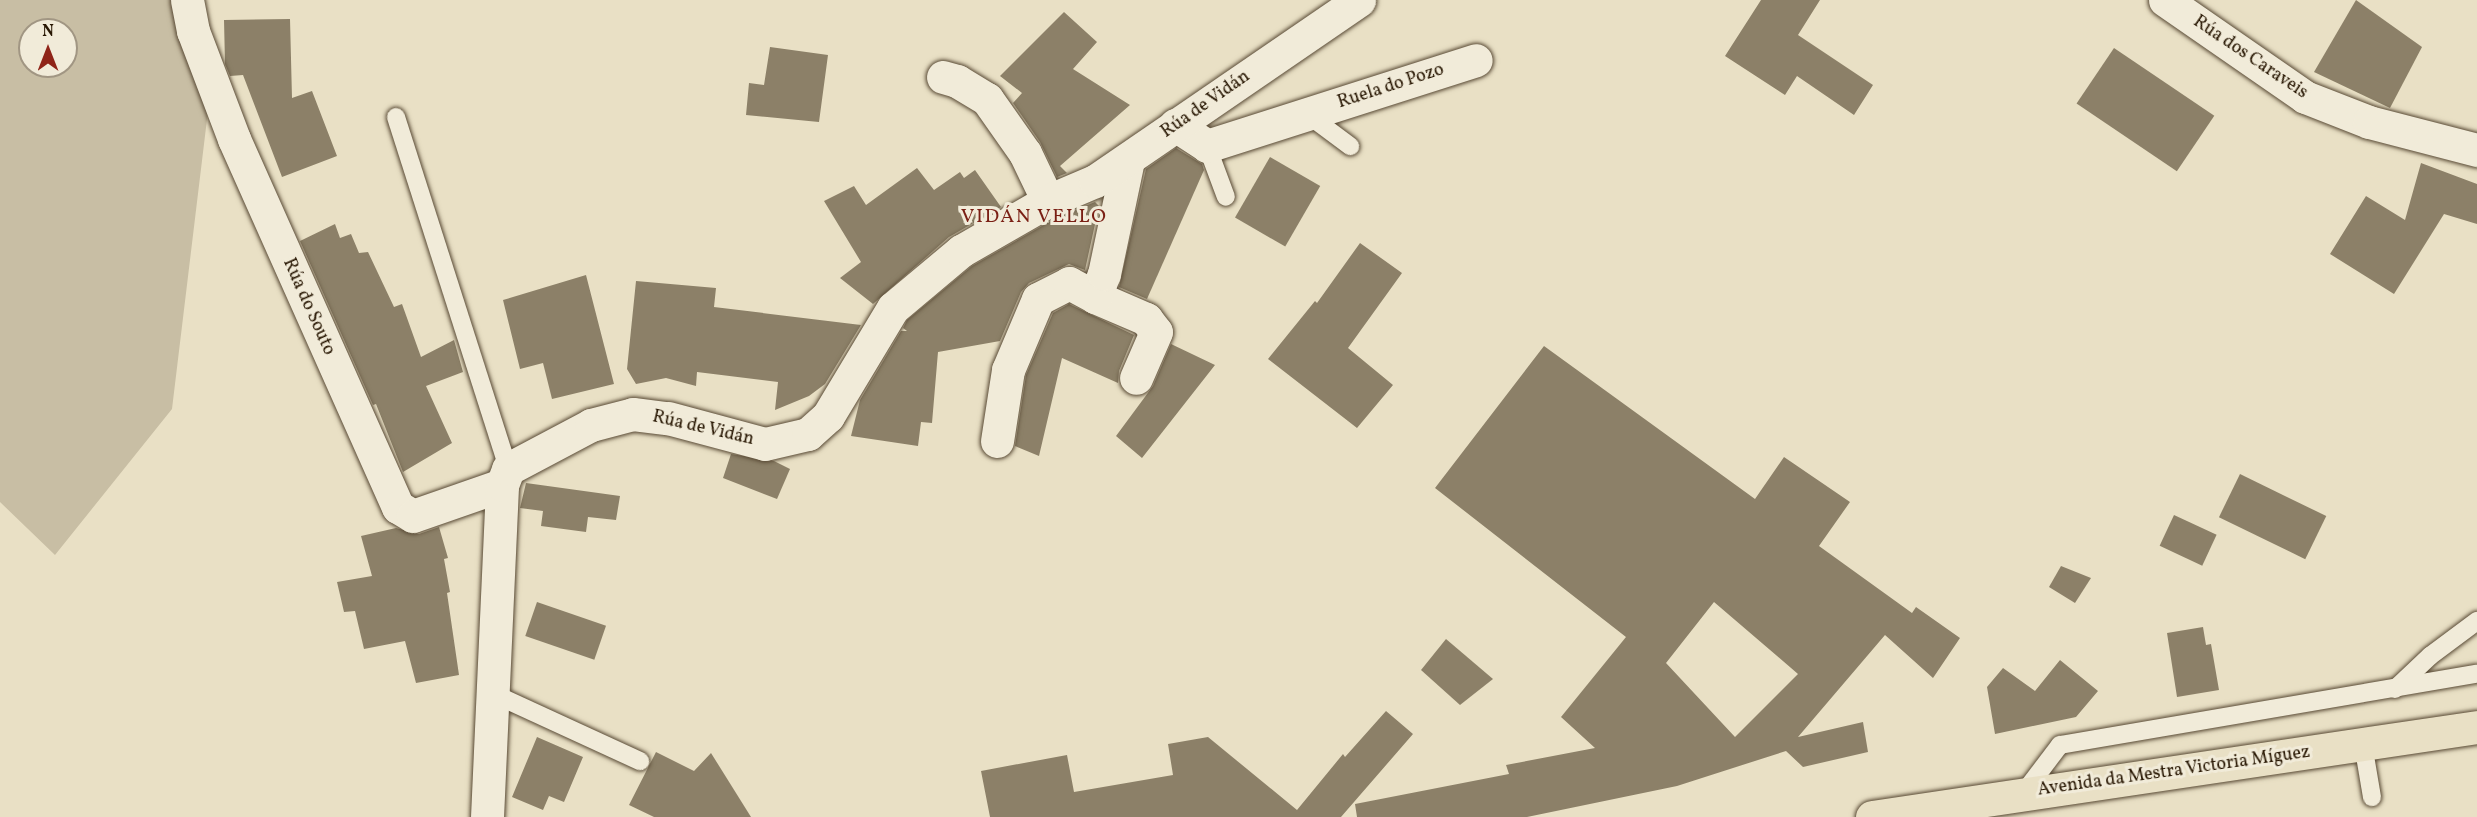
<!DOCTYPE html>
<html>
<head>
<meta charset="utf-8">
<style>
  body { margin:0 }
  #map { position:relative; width:2477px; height:817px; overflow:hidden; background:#e9e0c5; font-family:Vollkorn,serif }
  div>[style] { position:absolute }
  .green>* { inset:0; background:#c8bea4 }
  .building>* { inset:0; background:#8c8068; transform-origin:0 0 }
  .roads { filter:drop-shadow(0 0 2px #584934) drop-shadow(0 0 2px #584934) }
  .service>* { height:18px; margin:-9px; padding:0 9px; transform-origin:9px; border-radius:9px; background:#f1ebd9 }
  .minor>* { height:33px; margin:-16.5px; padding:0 16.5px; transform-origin:16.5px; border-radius:16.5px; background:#f1ebd9 }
  .primary>* { height:33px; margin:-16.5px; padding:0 16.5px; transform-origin:16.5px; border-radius:16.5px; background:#e9e0c5 }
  span { translate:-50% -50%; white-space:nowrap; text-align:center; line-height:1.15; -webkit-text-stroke:6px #f1ebd9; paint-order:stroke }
  .street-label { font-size:18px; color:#281703 }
  .neighbourhood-label { font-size:20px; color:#7a1f14; letter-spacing:1.5px }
  .north { position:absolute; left:18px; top:18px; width:60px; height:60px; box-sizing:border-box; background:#f1ebd9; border:2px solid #a19683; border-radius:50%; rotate:0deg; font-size:16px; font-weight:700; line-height:24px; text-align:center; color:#281703 }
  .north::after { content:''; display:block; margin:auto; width:21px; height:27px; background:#8f2418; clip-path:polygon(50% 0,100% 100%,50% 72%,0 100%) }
</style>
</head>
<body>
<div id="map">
  <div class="green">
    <i style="clip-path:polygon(evenodd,0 0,172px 0,208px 111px,172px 409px,55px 555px,0 502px,0 0,30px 30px,66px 30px,66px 66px,30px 66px,30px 30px)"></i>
  </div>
  <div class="building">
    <i style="clip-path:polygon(1761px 0,1820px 0,1798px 35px,1873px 85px,1854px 115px,1797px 76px,1785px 95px,1725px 56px)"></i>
    <i style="clip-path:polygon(2356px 0,2422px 47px,2390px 108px,2314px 72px)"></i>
    <i style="clip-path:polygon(1064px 12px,1097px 42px,1073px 69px,1130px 105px,1060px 166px,1067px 173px,1057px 177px,1040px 142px,1013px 103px,1022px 93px,1000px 76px)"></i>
    <i style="clip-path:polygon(290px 19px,292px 98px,312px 91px,337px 156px,282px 177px,243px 75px,230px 76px,225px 64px,224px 20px)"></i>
    <i style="clip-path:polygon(770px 47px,828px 55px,819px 122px,746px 115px,749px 83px,764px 85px)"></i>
    <i style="left:2114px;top:48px;width:121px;height:67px;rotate:34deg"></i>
    <i style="clip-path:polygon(1176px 148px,1202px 164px,1204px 170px,1147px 299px,1119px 287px,1146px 169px)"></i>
    <i style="left:1270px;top:157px;width:58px;height:70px;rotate:30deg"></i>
    <i style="clip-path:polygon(2421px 163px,2477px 184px,2477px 224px,2444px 214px,2394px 294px,2330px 254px,2366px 196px,2405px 220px)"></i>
    <i style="clip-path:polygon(917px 168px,934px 190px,960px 172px,964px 178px,975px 170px,1001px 207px,949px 237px,873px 304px,840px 278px,861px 262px,824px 201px,854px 186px,866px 205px)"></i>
    <i style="clip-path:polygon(1095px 202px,1099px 206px,1085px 270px,1069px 264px,1029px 283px,1021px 292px,1000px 341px,938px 352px,932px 423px,921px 422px,918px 446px,851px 436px,860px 400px,901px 331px,907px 331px,903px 328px,907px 320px,972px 266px,1056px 218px)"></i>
    <i style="clip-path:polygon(335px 224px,340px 238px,351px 234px,359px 253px,368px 252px,394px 307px,402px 304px,421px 357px,454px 340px,463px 372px,426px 386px,452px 443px,403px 472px,376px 404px,373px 405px,300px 241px)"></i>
    <i style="clip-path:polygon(1360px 243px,1402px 273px,1348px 348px,1393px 385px,1357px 428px,1268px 359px,1315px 301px,1317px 303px)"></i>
    <i style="clip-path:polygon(586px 275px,614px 384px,552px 399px,543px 363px,520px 369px,503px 300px)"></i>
    <i style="clip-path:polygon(636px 281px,716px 288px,714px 307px,861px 325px,825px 384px,809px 396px,775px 410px,778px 382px,697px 372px,696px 386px,666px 378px,636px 384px,627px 369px)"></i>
    <i style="clip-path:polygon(1069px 304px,1134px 335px,1119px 371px,1118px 383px,1062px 358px,1039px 456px,1015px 446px,1026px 375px,1053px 313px)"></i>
    <i style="clip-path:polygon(1171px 344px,1215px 365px,1142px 458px,1116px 436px,1153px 386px)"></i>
    <i style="clip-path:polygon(evenodd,1544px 346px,1755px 499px,1784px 457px,1850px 502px,1819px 546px,1912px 613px,1916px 607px,1960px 638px,1933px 678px,1885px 635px,1798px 737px,1863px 722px,1868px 752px,1803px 767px,1786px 751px,1677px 786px,1527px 817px,1357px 817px,1355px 804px,1509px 774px,1506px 765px,1595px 748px,1561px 717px,1626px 637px,1435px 488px,1544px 346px,1714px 602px,1798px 674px,1735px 737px,1666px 663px,1714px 602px)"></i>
    <i style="clip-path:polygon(731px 454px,774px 461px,790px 469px,777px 499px,723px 478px)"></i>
    <i style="left:2240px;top:474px;width:96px;height:48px;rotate:26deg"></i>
    <i style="clip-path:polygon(526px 483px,620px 496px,616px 520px,588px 517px,586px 532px,541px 526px,543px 511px,520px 508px)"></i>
    <i style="left:2174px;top:515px;width:47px;height:34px;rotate:25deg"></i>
    <i style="clip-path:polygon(439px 527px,448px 558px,444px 559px,450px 592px,447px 593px,459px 675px,416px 683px,405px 641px,364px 649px,355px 611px,344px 612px,337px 582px,372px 576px,361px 536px,396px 528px,419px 534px)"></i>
    <i style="clip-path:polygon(2061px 566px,2091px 578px,2075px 603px,2049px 587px)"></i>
    <i style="left:537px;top:602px;width:73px;height:36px;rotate:19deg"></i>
    <i style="clip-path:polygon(2203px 627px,2206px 645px,2211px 644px,2219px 690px,2177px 697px,2167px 633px)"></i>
    <i style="clip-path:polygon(1446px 639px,1493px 679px,1460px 705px,1421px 670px)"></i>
    <i style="clip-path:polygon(2060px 660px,2098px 691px,2076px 717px,1995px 734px,1987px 687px,2003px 668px,2035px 691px)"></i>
    <i style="clip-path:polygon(1386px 711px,1413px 734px,1341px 817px,990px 817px,981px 771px,1067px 755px,1074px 792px,1173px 775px,1168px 744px,1208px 737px,1297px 810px,1343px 754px,1345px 757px)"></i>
    <i style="clip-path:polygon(537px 737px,583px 757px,564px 802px,549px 796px,543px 810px,512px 797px)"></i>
    <i style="clip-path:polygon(656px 752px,694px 771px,711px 753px,751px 817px,654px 817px,629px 805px)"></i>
  </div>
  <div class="roads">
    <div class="service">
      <i style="left:1307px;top:114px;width:54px;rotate:36.7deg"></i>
      <i style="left:396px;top:117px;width:369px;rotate:72.3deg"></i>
      <i style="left:1207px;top:146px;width:54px;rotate:69.6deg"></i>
      <i style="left:2395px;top:689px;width:48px;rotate:-43.3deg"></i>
      <i style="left:2430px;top:656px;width:59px;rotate:-36.7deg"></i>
      <i style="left:494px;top:694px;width:161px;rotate:24.7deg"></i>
      <i style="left:2363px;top:744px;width:54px;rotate:80.4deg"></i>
      <i style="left:2022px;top:795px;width:63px;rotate:-52.8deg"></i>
      <i style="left:2060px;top:745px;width:423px;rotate:-9.7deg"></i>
    </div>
    <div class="minor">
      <i style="left:187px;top:0;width:32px;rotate:79deg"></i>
      <i style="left:193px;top:31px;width:116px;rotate:69.2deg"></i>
      <i style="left:234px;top:139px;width:403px;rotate:66deg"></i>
      <i style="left:398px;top:507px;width:17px;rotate:31deg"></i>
      <i style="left:413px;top:516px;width:94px;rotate:-19.2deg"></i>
      <i style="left:2165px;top:0;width:170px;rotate:34.7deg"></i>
      <i style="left:2305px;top:97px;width:69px;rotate:21.3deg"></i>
      <i style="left:2369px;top:122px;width:112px;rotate:14.5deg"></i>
      <i style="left:943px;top:77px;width:15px;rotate:16deg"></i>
      <i style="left:957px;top:81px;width:35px;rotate:31deg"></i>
      <i style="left:987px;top:99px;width:66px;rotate:54.9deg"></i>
      <i style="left:1025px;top:153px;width:53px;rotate:64.4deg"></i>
      <i style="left:1175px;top:125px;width:38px;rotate:33deg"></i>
      <i style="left:1207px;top:146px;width:282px;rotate:-17.7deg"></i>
      <i style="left:1095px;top:297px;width:56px;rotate:23.3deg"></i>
      <i style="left:1146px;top:319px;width:16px;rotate:52deg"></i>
      <i style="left:1156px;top:332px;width:50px;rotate:113.5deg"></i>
      <i style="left:997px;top:441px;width:72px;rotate:-81.2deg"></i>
      <i style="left:1008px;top:370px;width:77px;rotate:-67.1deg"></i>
      <i style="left:1038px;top:299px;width:35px;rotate:-27deg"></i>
      <i style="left:1069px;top:283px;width:30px;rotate:28deg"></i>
      <i style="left:1095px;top:297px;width:25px;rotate:-69deg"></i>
      <i style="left:1104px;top:274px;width:116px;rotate:-78.1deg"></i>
      <i style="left:487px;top:817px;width:332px;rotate:-87.4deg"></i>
      <i style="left:502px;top:485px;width:17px;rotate:-69deg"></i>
      <i style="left:508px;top:469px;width:94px;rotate:-27.9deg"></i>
      <i style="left:591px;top:425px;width:43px;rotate:-14.7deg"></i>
      <i style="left:633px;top:414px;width:35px;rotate:7deg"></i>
      <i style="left:668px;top:418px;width:100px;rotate:15deg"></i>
      <i style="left:765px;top:444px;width:44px;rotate:-13.1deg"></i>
      <i style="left:808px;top:434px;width:27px;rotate:-42deg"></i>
      <i style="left:828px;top:416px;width:126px;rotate:-59deg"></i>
      <i style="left:893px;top:308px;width:89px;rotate:-40deg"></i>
      <i style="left:961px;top:251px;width:100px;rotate:-29.9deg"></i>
      <i style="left:1048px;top:201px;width:51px;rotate:-23.1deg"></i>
      <i style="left:1095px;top:181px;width:320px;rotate:-34.4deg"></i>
    </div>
    <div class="primary">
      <i style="left:1872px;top:817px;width:612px;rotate:-8.46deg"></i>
    </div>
  </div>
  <div class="street-label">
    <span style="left:2250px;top:58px;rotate:34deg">Rúa dos Caraveis</span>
    <span style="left:1391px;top:87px;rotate:-18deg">Ruela do Pozo</span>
    <span style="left:1206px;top:105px;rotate:-35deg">Rúa de Vidán</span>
    <span style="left:308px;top:307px;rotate:66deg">Rúa do Souto</span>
    <span style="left:703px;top:429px;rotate:13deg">Rúa de Vidán</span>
    <span style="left:2174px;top:772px;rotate:-8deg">Avenida da Mestra Victoria Míguez</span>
  </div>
  <div class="neighbourhood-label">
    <span style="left:1034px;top:217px">VIDÁN VELLO</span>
  </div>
  <div class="north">N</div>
</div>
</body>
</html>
